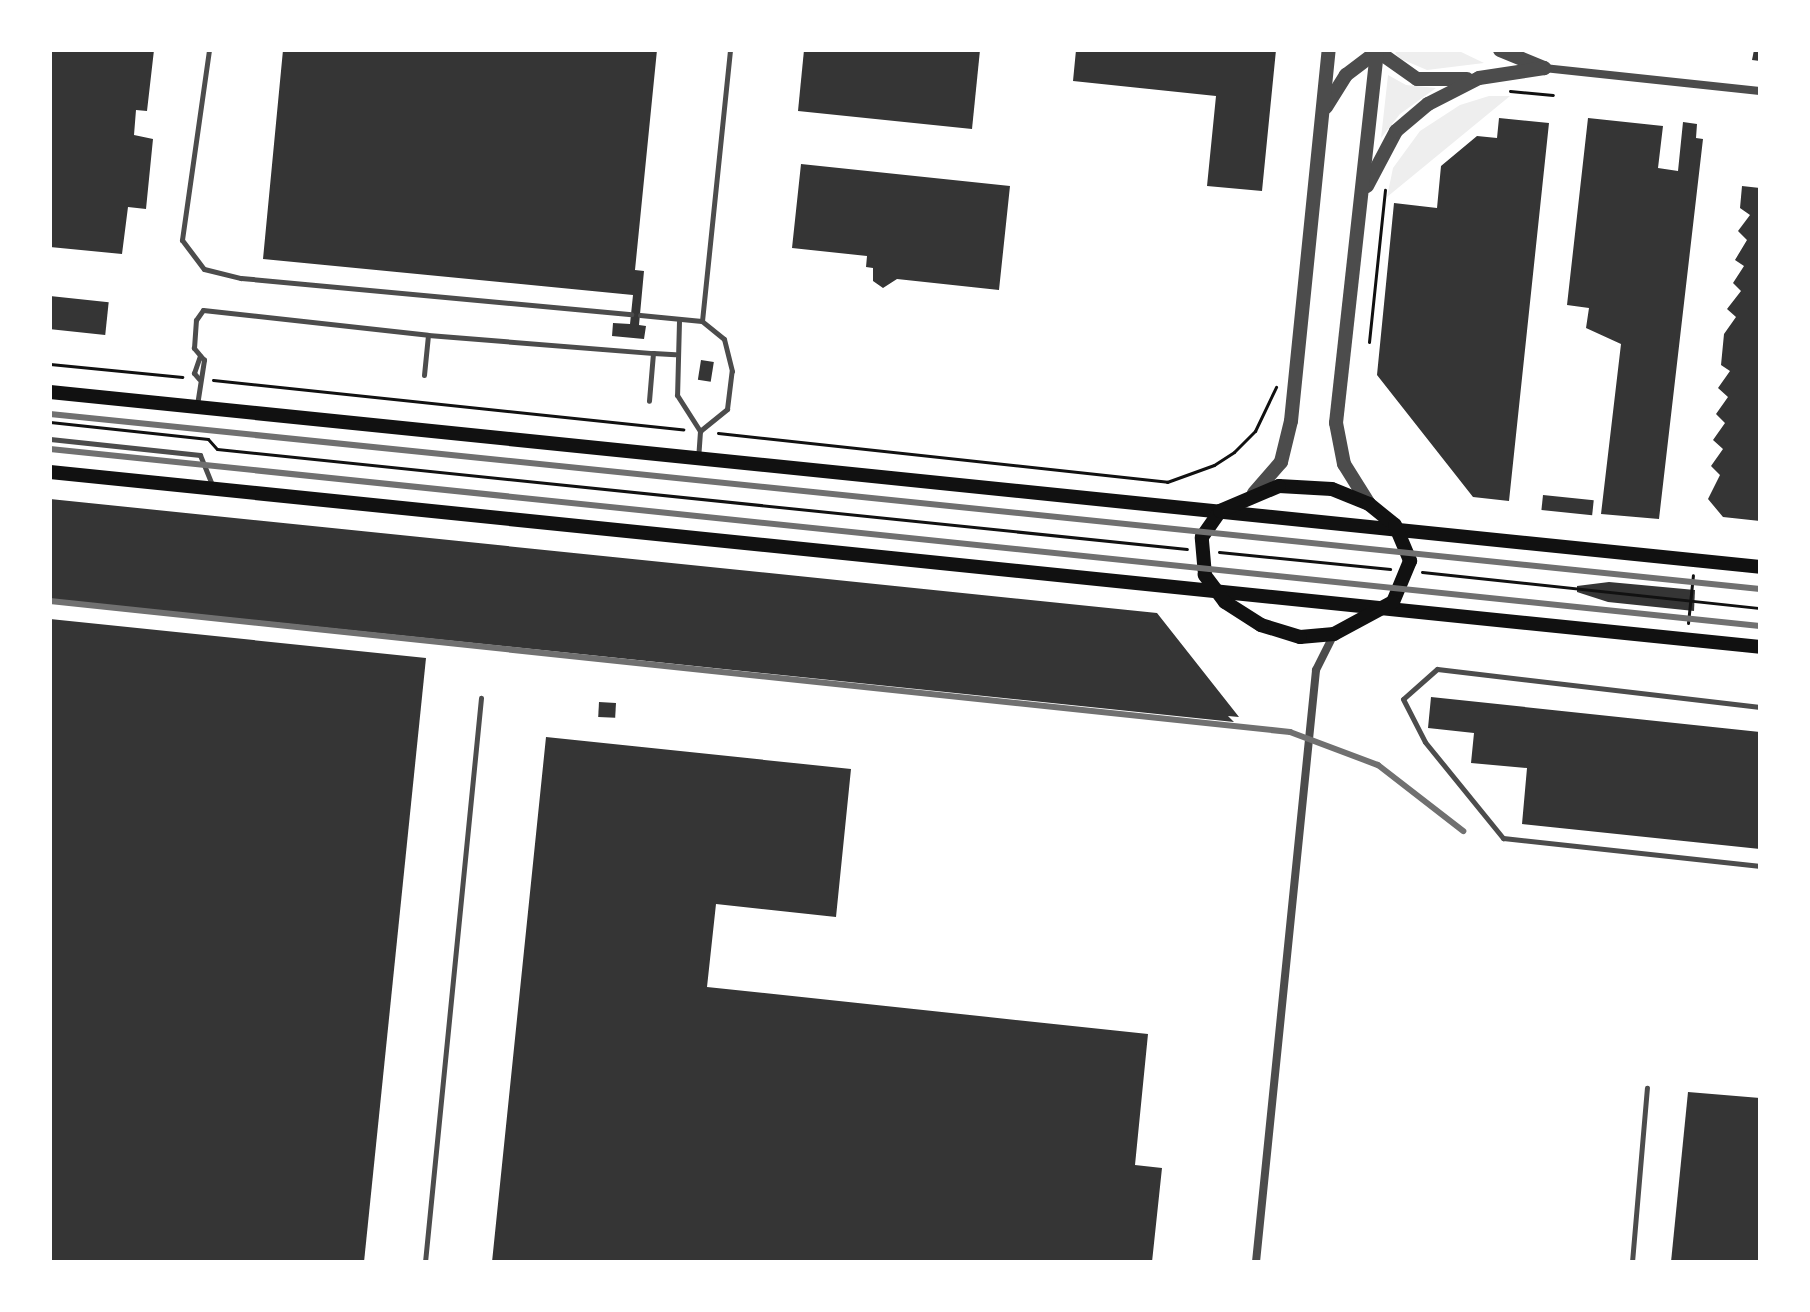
<!DOCTYPE html>
<html>
<head>
<meta charset="utf-8">
<style>
  body { margin:0 }
  #map { position:relative; width:1810px; height:1312px; overflow:hidden; background:#fff; font-family:Rubik,sans-serif }
  div>[style] { position:absolute }
  .green>* { inset:0; background:#eee }
  .building>* { inset:0; background:#353535; transform-origin:0 0 }
  .path>* { height:3px; margin:-1.5px; padding:0 1.5px; transform-origin:1.5px; border-radius:1.5px; background:#111 }
  .service>* { height:5px; margin:-2.5px; padding:0 2.5px; transform-origin:2.5px; border-radius:2.5px; background:#4c4c4c }
  .minor>* { height:8px; margin:-4px; padding:0 4px; transform-origin:4px; border-radius:4px; background:#4c4c4c }
  .tertiary>* { height:14px; margin:-7px; padding:0 7px; transform-origin:7px; border-radius:7px; background:#4c4c4c }
  .secondary>* { height:14px; margin:-7px; padding:0 7px; transform-origin:7px; border-radius:7px; background:#111 }
  .rail>* { height:6px; margin:-3px; padding:0 3px; transform-origin:3px; border-radius:3px; background:#707070 }
  span { translate:-50% -50%; white-space:nowrap; text-align:center; line-height:1.15; -webkit-text-stroke:6px #fff; paint-order:stroke }
  .frame { position:absolute; inset:0; border:52px solid #fff; pointer-events:none }
</style>
</head>
<body>
<div id="map">
  <div class="green">
    <i style="clip-path:polygon(1399px 50px,1457px 50px,1484px 63px,1427px 70px,1401px 59px,1395px 53px)"></i>
    <i style="clip-path:polygon(1388px 75px,1406px 85px,1436px 88px,1400px 114px,1381px 138px)"></i>
    <i style="clip-path:polygon(1489px 96px,1510px 96px,1387px 197px,1393px 168px,1420px 131px,1460px 105px)"></i>
  </div>
  <div class="building">
    <i style="clip-path:polygon(50px 50px,154px 50px,147px 111px,136px 110px,134px 135px,153px 139px,146px 209px,128px 207px,122px 254px,50px 247px)"></i>
    <i style="clip-path:polygon(283px 50px,657px 50px,635px 270px,644px 271px,639px 325px,646px 326px,644px 339px,612px 336px,613px 323px,630px 324px,633px 295px,263px 259px)"></i>
    <i style="clip-path:polygon(804px 50px,980px 50px,972px 129px,798px 111px)"></i>
    <i style="clip-path:polygon(1076px 50px,1276px 50px,1262px 191px,1207px 186px,1216px 96px,1073px 81px)"></i>
    <i style="clip-path:polygon(1754px 50px,1760px 50px,1760px 61px,1752px 60px)"></i>
    <i style="clip-path:polygon(1499px 118px,1549px 123px,1509px 501px,1473px 497px,1377px 375px,1394px 203px,1437px 208px,1441px 166px,1477px 136px,1497px 138px)"></i>
    <i style="clip-path:polygon(1588px 118px,1663px 126px,1658px 168px,1678px 171px,1683px 122px,1697px 124px,1696px 138px,1703px 139px,1659px 519px,1601px 514px,1621px 344px,1586px 328px,1589px 308px,1567px 305px)"></i>
    <i style="clip-path:polygon(801px 164px,1010px 186px,999px 290px,897px 279px,883px 288px,873px 281px,873px 268px,866px 267px,867px 256px,792px 248px)"></i>
    <i style="clip-path:polygon(1742px 186px,1760px 188px,1760px 521px,1723px 517px,1708px 499px,1720px 475px,1711px 466px,1723px 449px,1713px 440px,1725px 423px,1716px 414px,1728px 397px,1718px 388px,1730px 371px,1721px 365px,1724px 334px,1736px 317px,1727px 309px,1741px 291px,1733px 283px,1744px 266px,1735px 260px,1747px 240px,1738px 231px,1750px 215px,1740px 208px)"></i>
    <i style="left:50px;top:296px;width:59px;height:33px;rotate:6deg"></i>
    <i style="left:701px;top:360px;width:13px;height:20px;rotate:9deg"></i>
    <i style="left:1543px;top:495px;width:51px;height:15px;rotate:6deg"></i>
    <i style="clip-path:polygon(50px 499px,1157px 613px,1239px 717px,1228px 716px,1234px 722px,50px 599px)"></i>
    <i style="clip-path:polygon(1609px 582px,1695px 590px,1694px 611px,1608px 602px,1577px 592px,1577px 586px)"></i>
    <i style="clip-path:polygon(50px 619px,426px 658px,364px 1262px,50px 1262px)"></i>
    <i style="clip-path:polygon(1431px 697px,1760px 732px,1760px 849px,1522px 824px,1527px 768px,1471px 763px,1474px 733px,1428px 728px)"></i>
    <i style="left:599px;top:702px;width:17px;height:15px;rotate:3deg"></i>
    <i style="clip-path:polygon(546px 737px,851px 769px,836px 917px,716px 904px,707px 987px,1148px 1034px,1135px 1165px,1162px 1168px,1152px 1262px,492px 1262px)"></i>
    <i style="clip-path:polygon(1688px 1092px,1760px 1098px,1760px 1262px,1671px 1262px)"></i>
  </div>
  <div class="path">
    <i style="left:1510px;top:91px;width:43px;rotate:5.3deg"></i>
    <i style="left:1369px;top:342px;width:153px;rotate:-84deg"></i>
    <i style="left:50px;top:364px;width:133px;rotate:5.6deg"></i>
    <i style="left:213px;top:380px;width:473px;rotate:6deg"></i>
    <i style="left:50px;top:422px;width:159px;rotate:6.1deg"></i>
    <i style="left:208px;top:439px;width:13px;rotate:48deg"></i>
    <i style="left:217px;top:449px;width:975px;rotate:5.89deg"></i>
    <i style="left:718px;top:433px;width:452px;rotate:6.2deg"></i>
    <i style="left:1167px;top:482px;width:50px;rotate:-19.9deg"></i>
    <i style="left:1214px;top:465px;width:24px;rotate:-33deg"></i>
    <i style="left:1234px;top:452px;width:30px;rotate:-45deg"></i>
    <i style="left:1255px;top:431px;width:49px;rotate:-64.5deg"></i>
    <i style="left:1219px;top:552px;width:172px;rotate:5.7deg"></i>
    <i style="left:1422px;top:572px;width:340px;rotate:6.1deg"></i>
    <i style="left:1688px;top:623px;width:48px;rotate:-84.1deg"></i>
  </div>
  <div class="service">
    <i style="left:209px;top:50px;width:192px;rotate:98.1deg"></i>
    <i style="left:182px;top:240px;width:36px;rotate:53deg"></i>
    <i style="left:204px;top:269px;width:38px;rotate:14deg"></i>
    <i style="left:241px;top:278px;width:392px;rotate:5.3deg"></i>
    <i style="left:640px;top:315px;width:62px;rotate:5.5deg"></i>
    <i style="left:702px;top:321px;width:272px;rotate:-84.1deg"></i>
    <i style="left:679px;top:321px;width:74px;rotate:91.5deg"></i>
    <i style="left:677px;top:395px;width:43px;rotate:57.4deg"></i>
    <i style="left:700px;top:431px;width:26px;rotate:94deg"></i>
    <i style="left:653px;top:353px;width:22px;rotate:3deg"></i>
    <i style="left:424px;top:375px;width:40px;rotate:-84.3deg"></i>
    <i style="left:428px;top:335px;width:226px;rotate:4.6deg"></i>
    <i style="left:653px;top:353px;width:48px;rotate:94.8deg"></i>
    <i style="left:199px;top:379px;width:8px;rotate:-130deg"></i>
    <i style="left:194px;top:373px;width:18px;rotate:-71deg"></i>
    <i style="left:197px;top:405px;width:46px;rotate:-81.2deg"></i>
    <i style="left:204px;top:360px;width:16px;rotate:-130deg"></i>
    <i style="left:194px;top:348px;width:28px;rotate:-86deg"></i>
    <i style="left:196px;top:320px;width:12px;rotate:-55deg"></i>
    <i style="left:203px;top:310px;width:226px;rotate:6.3deg"></i>
    <i style="left:700px;top:431px;width:35px;rotate:-39deg"></i>
    <i style="left:727px;top:409px;width:38px;rotate:-83deg"></i>
    <i style="left:732px;top:371px;width:33px;rotate:-104deg"></i>
    <i style="left:724px;top:339px;width:28px;rotate:-141deg"></i>
    <i style="left:50px;top:439px;width:151px;rotate:6.1deg"></i>
    <i style="left:200px;top:455px;width:32px;rotate:68deg"></i>
    <i style="left:1760px;top:707px;width:325px;rotate:-173.3deg"></i>
    <i style="left:1437px;top:669px;width:45px;rotate:138.6deg"></i>
    <i style="left:1403px;top:699px;width:48px;rotate:62.9deg"></i>
    <i style="left:1425px;top:742px;width:124px;rotate:50.9deg"></i>
    <i style="left:1503px;top:838px;width:259px;rotate:6.2deg"></i>
    <i style="left:425px;top:1262px;width:567px;rotate:-84.33deg"></i>
    <i style="left:1632px;top:1262px;width:175px;rotate:-85.1deg"></i>
  </div>
  <div class="minor">
    <i style="left:1544px;top:68px;width:217px;rotate:6.1deg"></i>
    <i style="left:1256px;top:1262px;width:595px;rotate:-84.21deg"></i>
    <i style="left:1316px;top:670px;width:40px;rotate:-63.4deg"></i>
  </div>
  <div class="tertiary">
    <i style="left:1376px;top:50px;width:50px;rotate:35.3deg"></i>
    <i style="left:1417px;top:79px;width:50px"></i>
    <i style="left:1500px;top:50px;width:48px;rotate:22.2deg"></i>
    <i style="left:1326px;top:107px;width:38px;rotate:-58deg"></i>
    <i style="left:1346px;top:75px;width:41px;rotate:-37.1deg"></i>
    <i style="left:1367px;top:186px;width:62px;rotate:-62.2deg"></i>
    <i style="left:1396px;top:131px;width:42px;rotate:-40.2deg"></i>
    <i style="left:1428px;top:104px;width:57px;rotate:-27deg"></i>
    <i style="left:1479px;top:78px;width:66px;rotate:-8.7deg"></i>
    <i style="left:1254px;top:493px;width:41px;rotate:-48.9deg"></i>
    <i style="left:1281px;top:462px;width:42px;rotate:-76.3deg"></i>
    <i style="left:1291px;top:421px;width:373px;rotate:-84.2deg"></i>
    <i style="left:1369px;top:504px;width:47px;rotate:-122deg"></i>
    <i style="left:1344px;top:464px;width:42px;rotate:-101deg"></i>
    <i style="left:1336px;top:423px;width:375px;rotate:-83.7deg"></i>
  </div>
  <div class="secondary">
    <i style="left:50px;top:392px;width:1719px;rotate:5.84deg"></i>
    <i style="left:50px;top:472px;width:1719px;rotate:5.84deg"></i>
    <i style="left:1279px;top:486px;width:53px;rotate:3.2deg"></i>
    <i style="left:1332px;top:489px;width:40px;rotate:22deg"></i>
    <i style="left:1369px;top:504px;width:33px;rotate:39deg"></i>
    <i style="left:1395px;top:525px;width:39px;rotate:67deg"></i>
    <i style="left:1410px;top:561px;width:44px;rotate:112.5deg"></i>
    <i style="left:1393px;top:602px;width:67px;rotate:151.5deg"></i>
    <i style="left:1334px;top:634px;width:34px;rotate:175deg"></i>
    <i style="left:1300px;top:637px;width:41px;rotate:-162.9deg"></i>
    <i style="left:1261px;top:625px;width:43px;rotate:-147.4deg"></i>
    <i style="left:1225px;top:602px;width:34px;rotate:-127deg"></i>
    <i style="left:1205px;top:575px;width:38px;rotate:-95deg"></i>
    <i style="left:1202px;top:537px;width:32px;rotate:-55deg"></i>
    <i style="left:1220px;top:511px;width:64px;rotate:-23deg"></i>
  </div>
  <div class="rail">
    <i style="left:50px;top:414px;width:1719px;rotate:5.84deg"></i>
    <i style="left:50px;top:449px;width:1719px;rotate:5.91deg"></i>
    <i style="left:50px;top:601px;width:1247px;rotate:6.03deg"></i>
    <i style="left:1290px;top:732px;width:94px;rotate:20.6deg"></i>
    <i style="left:1378px;top:765px;width:108px;rotate:37.8deg"></i>
  </div>
  <div class="frame"></div>
</div>
</body>
</html>
